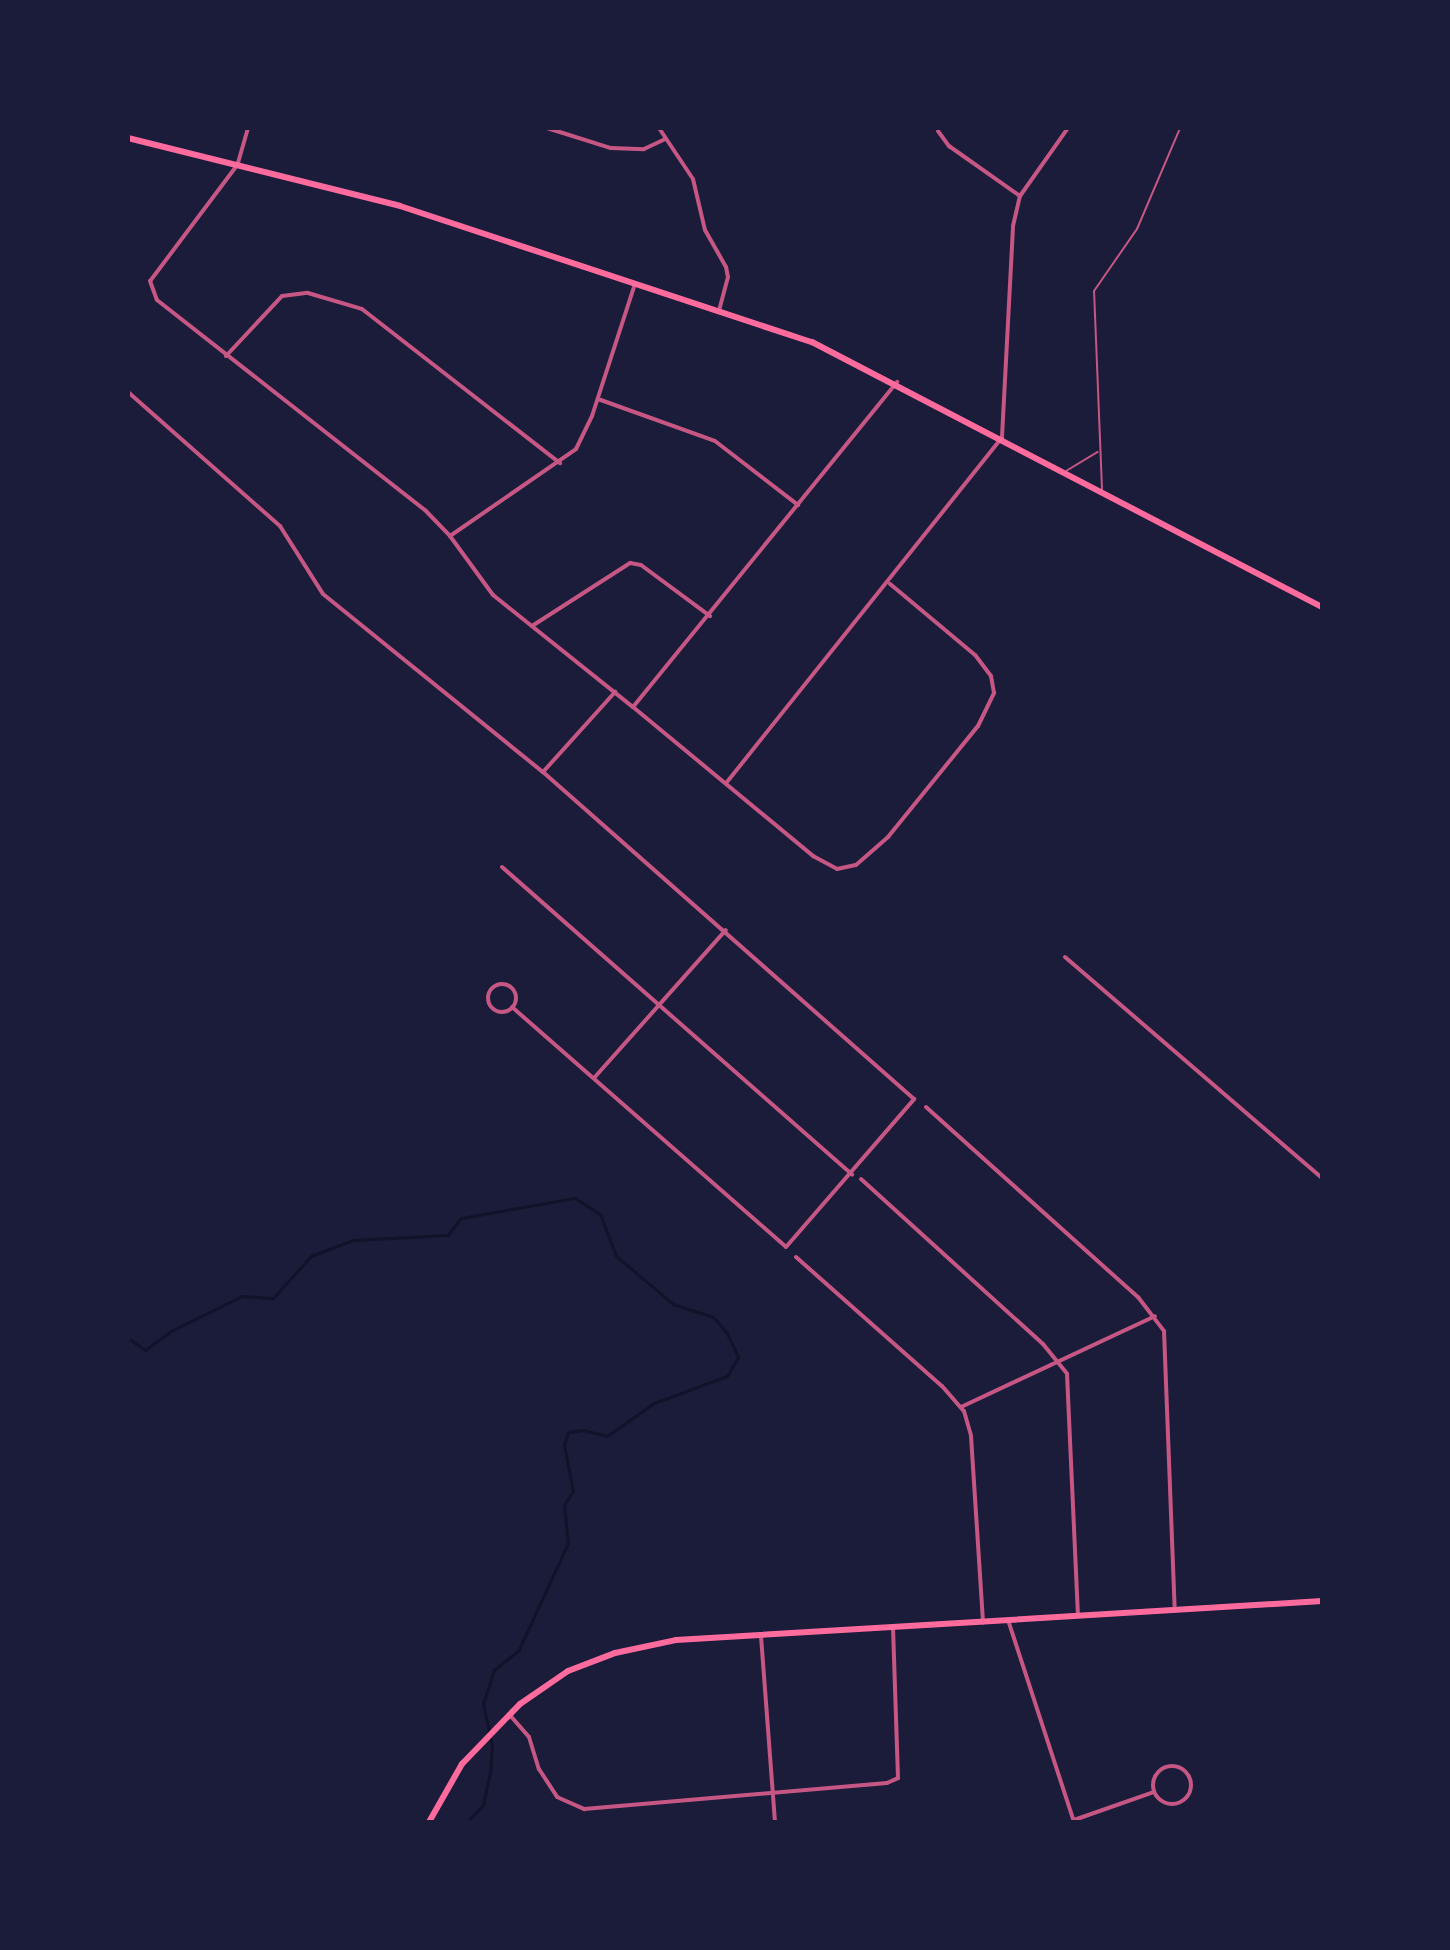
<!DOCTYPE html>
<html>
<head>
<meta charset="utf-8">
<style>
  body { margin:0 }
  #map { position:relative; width:1450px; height:1950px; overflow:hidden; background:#1b1b3a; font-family:"Golos Text",sans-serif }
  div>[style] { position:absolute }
  .stream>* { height:3px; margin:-1.5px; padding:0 1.5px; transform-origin:1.5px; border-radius:1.5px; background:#12122b }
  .service>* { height:2px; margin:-1px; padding:0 1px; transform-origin:1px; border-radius:1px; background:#c65784 }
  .minor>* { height:4px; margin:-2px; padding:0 2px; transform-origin:2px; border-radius:2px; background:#c65784 }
  .minor>.ring { margin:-2px; padding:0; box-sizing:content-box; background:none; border:4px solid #c65784; border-radius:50% }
  .secondary>* { height:6px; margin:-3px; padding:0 3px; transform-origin:3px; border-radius:3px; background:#ff6b9d }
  span { translate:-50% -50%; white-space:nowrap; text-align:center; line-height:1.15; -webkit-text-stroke:7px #1b1b3a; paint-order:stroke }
  .frame { position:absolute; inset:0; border:130px solid #1b1b3a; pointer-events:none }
</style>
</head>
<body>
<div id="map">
  <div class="stream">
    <i style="left:128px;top:1338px;width:21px;rotate:35deg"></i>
    <i style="left:145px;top:1350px;width:34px;rotate:-36deg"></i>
    <i style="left:173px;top:1330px;width:77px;rotate:-26.2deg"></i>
    <i style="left:242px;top:1296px;width:31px;rotate:4deg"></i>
    <i style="left:273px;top:1298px;width:57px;rotate:-47.9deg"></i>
    <i style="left:311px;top:1256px;width:45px;rotate:-20.9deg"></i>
    <i style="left:353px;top:1240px;width:95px;rotate:-3deg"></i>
    <i style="left:448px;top:1235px;width:21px;rotate:-53deg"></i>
    <i style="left:461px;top:1218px;width:116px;rotate:-10deg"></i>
    <i style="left:575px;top:1198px;width:30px;rotate:33deg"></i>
    <i style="left:600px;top:1214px;width:45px;rotate:69.1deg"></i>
    <i style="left:616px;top:1256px;width:75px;rotate:40.1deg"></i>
    <i style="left:673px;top:1304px;width:42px;rotate:18deg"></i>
    <i style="left:713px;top:1317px;width:21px;rotate:49deg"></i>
    <i style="left:727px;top:1333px;width:26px;rotate:65deg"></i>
    <i style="left:738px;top:1357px;width:22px;rotate:120deg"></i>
    <i style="left:727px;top:1376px;width:78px;rotate:159.7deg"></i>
    <i style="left:654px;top:1403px;width:57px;rotate:144.9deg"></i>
    <i style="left:607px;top:1436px;width:25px;rotate:-166deg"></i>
    <i style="left:583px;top:1430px;width:15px;rotate:172deg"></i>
    <i style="left:568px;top:1432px;width:14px;rotate:107deg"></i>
    <i style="left:564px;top:1445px;width:47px;rotate:78.9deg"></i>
    <i style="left:573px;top:1491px;width:17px;rotate:123deg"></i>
    <i style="left:564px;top:1505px;width:38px;rotate:84deg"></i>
    <i style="left:568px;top:1543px;width:119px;rotate:114.8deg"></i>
    <i style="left:518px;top:1651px;width:31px;rotate:142deg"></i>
    <i style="left:494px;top:1670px;width:35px;rotate:108deg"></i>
    <i style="left:483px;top:1703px;width:44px;rotate:78.2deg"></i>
    <i style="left:492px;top:1746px;width:26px;rotate:94deg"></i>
    <i style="left:490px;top:1772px;width:34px;rotate:102deg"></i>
    <i style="left:483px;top:1805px;width:23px;rotate:133deg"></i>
  </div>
  <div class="service">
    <i style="left:1066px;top:471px;width:37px;rotate:-31deg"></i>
    <i style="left:1102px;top:489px;width:198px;rotate:-92.3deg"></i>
    <i style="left:1094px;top:291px;width:75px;rotate:-55.3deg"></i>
    <i style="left:1137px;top:229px;width:110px;rotate:-66.9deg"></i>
  </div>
  <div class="minor">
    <i style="left:248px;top:128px;width:37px;rotate:106deg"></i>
    <i style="left:238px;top:164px;width:146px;rotate:126.9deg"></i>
    <i style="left:150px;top:281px;width:20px;rotate:70deg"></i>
    <i style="left:157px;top:300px;width:340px;rotate:38.1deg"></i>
    <i style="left:425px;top:510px;width:36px;rotate:46deg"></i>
    <i style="left:450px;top:536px;width:153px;rotate:-34.6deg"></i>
    <i style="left:576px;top:449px;width:37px;rotate:-64deg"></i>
    <i style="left:592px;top:416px;width:139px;rotate:-72deg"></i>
    <i style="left:547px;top:128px;width:67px;rotate:17.4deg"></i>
    <i style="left:611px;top:148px;width:33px;rotate:2deg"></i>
    <i style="left:644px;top:149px;width:23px;rotate:-25deg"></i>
    <i style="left:659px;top:128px;width:61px;rotate:56.3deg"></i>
    <i style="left:693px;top:179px;width:52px;rotate:76.8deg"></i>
    <i style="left:705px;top:230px;width:43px;rotate:60.4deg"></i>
    <i style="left:726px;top:267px;width:10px;rotate:79deg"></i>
    <i style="left:728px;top:277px;width:35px;rotate:105deg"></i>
    <i style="left:921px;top:128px;width:23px"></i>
    <i style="left:938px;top:131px;width:19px;rotate:54deg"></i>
    <i style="left:949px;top:146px;width:87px;rotate:35.2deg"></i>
    <i style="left:226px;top:356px;width:82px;rotate:-47deg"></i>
    <i style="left:282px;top:296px;width:26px;rotate:-7deg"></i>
    <i style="left:308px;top:293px;width:56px;rotate:16.5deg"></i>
    <i style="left:362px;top:309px;width:251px;rotate:37.9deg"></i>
    <i style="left:128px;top:392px;width:203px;rotate:41.4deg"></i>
    <i style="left:280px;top:526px;width:80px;rotate:57.7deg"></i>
    <i style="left:323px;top:594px;width:283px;rotate:39deg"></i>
    <i style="left:543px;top:772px;width:108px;rotate:-48deg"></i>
    <i style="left:598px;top:399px;width:124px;rotate:19.7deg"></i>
    <i style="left:715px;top:441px;width:105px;rotate:37.6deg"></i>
    <i style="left:450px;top:536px;width:73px;rotate:53.9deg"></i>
    <i style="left:493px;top:595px;width:179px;rotate:38.7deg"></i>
    <i style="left:633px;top:707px;width:419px;rotate:-50.9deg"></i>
    <i style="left:532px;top:626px;width:117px;rotate:-32.7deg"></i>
    <i style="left:630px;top:563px;width:11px;rotate:10deg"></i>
    <i style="left:641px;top:565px;width:86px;rotate:36.5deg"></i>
    <i style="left:633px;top:707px;width:234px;rotate:39.6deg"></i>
    <i style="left:813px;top:856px;width:27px;rotate:28deg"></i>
    <i style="left:837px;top:869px;width:19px;rotate:-12deg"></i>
    <i style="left:856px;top:865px;width:43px;rotate:-41.2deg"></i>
    <i style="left:888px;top:837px;width:143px;rotate:-51deg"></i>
    <i style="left:978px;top:726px;width:37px;rotate:-64deg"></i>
    <i style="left:994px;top:693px;width:17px;rotate:-100deg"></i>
    <i style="left:991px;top:676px;width:26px;rotate:-127deg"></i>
    <i style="left:975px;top:655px;width:111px;rotate:-140.1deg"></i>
    <i style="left:727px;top:782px;width:441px;rotate:-51.4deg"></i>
    <i style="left:1002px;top:437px;width:211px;rotate:-87deg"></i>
    <i style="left:1013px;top:226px;width:31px;rotate:-77deg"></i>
    <i style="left:1020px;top:196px;width:83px;rotate:-54.8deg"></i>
    <i style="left:502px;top:867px;width:466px;rotate:41.3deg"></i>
    <i style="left:1065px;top:957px;width:339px;rotate:40.7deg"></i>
    <i class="ring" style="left:488px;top:984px;width:24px;height:24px"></i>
    <i style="left:512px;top:1007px;width:364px;rotate:41.2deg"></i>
    <i style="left:786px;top:1247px;width:196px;rotate:-49.1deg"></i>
    <i style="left:914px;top:1099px;width:495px;rotate:-138.6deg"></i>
    <i style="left:594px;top:1078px;width:198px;rotate:-48.3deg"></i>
    <i style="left:926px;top:1107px;width:285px;rotate:41.9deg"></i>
    <i style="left:1138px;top:1297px;width:43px;rotate:52.6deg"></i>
    <i style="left:1164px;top:1331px;width:280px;rotate:87.8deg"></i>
    <i style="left:861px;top:1179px;width:246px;rotate:42.2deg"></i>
    <i style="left:1043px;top:1344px;width:38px;rotate:51deg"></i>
    <i style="left:1067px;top:1374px;width:241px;rotate:87.4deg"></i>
    <i style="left:796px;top:1257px;width:195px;rotate:41.5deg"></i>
    <i style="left:942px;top:1386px;width:33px;rotate:49deg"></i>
    <i style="left:964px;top:1411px;width:26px;rotate:74deg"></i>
    <i style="left:971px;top:1436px;width:187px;rotate:86.3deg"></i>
    <i style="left:961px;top:1407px;width:214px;rotate:-25.1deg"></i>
    <i style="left:1009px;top:1623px;width:209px;rotate:71.9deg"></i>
    <i style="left:761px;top:1636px;width:187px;rotate:85.7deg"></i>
    <i style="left:509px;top:1714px;width:30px;rotate:49deg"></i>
    <i style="left:529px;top:1737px;width:34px;rotate:73deg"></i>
    <i style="left:539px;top:1769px;width:33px;rotate:57deg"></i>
    <i style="left:557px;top:1797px;width:30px;rotate:24deg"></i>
    <i style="left:584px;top:1809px;width:304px;rotate:-4.9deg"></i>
    <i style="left:887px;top:1783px;width:12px;rotate:-24deg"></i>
    <i style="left:898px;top:1778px;width:149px;rotate:-91.9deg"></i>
    <i class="ring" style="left:1153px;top:1766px;width:34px;height:34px"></i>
    <i style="left:1074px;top:1820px;width:85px;rotate:-19.3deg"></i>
  </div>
  <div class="secondary">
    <i style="left:128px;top:138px;width:280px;rotate:14deg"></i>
    <i style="left:400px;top:206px;width:434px;rotate:18.3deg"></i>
    <i style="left:812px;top:342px;width:575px;rotate:27.46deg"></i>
    <i style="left:429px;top:1822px;width:67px;rotate:-60.4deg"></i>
    <i style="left:462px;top:1764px;width:83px;rotate:-46deg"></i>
    <i style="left:520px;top:1704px;width:58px;rotate:-34.5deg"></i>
    <i style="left:568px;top:1671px;width:50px;rotate:-21deg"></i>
    <i style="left:615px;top:1653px;width:62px;rotate:-12deg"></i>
    <i style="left:676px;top:1640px;width:647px;rotate:-3.45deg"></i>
  </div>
  <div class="frame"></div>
</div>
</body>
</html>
